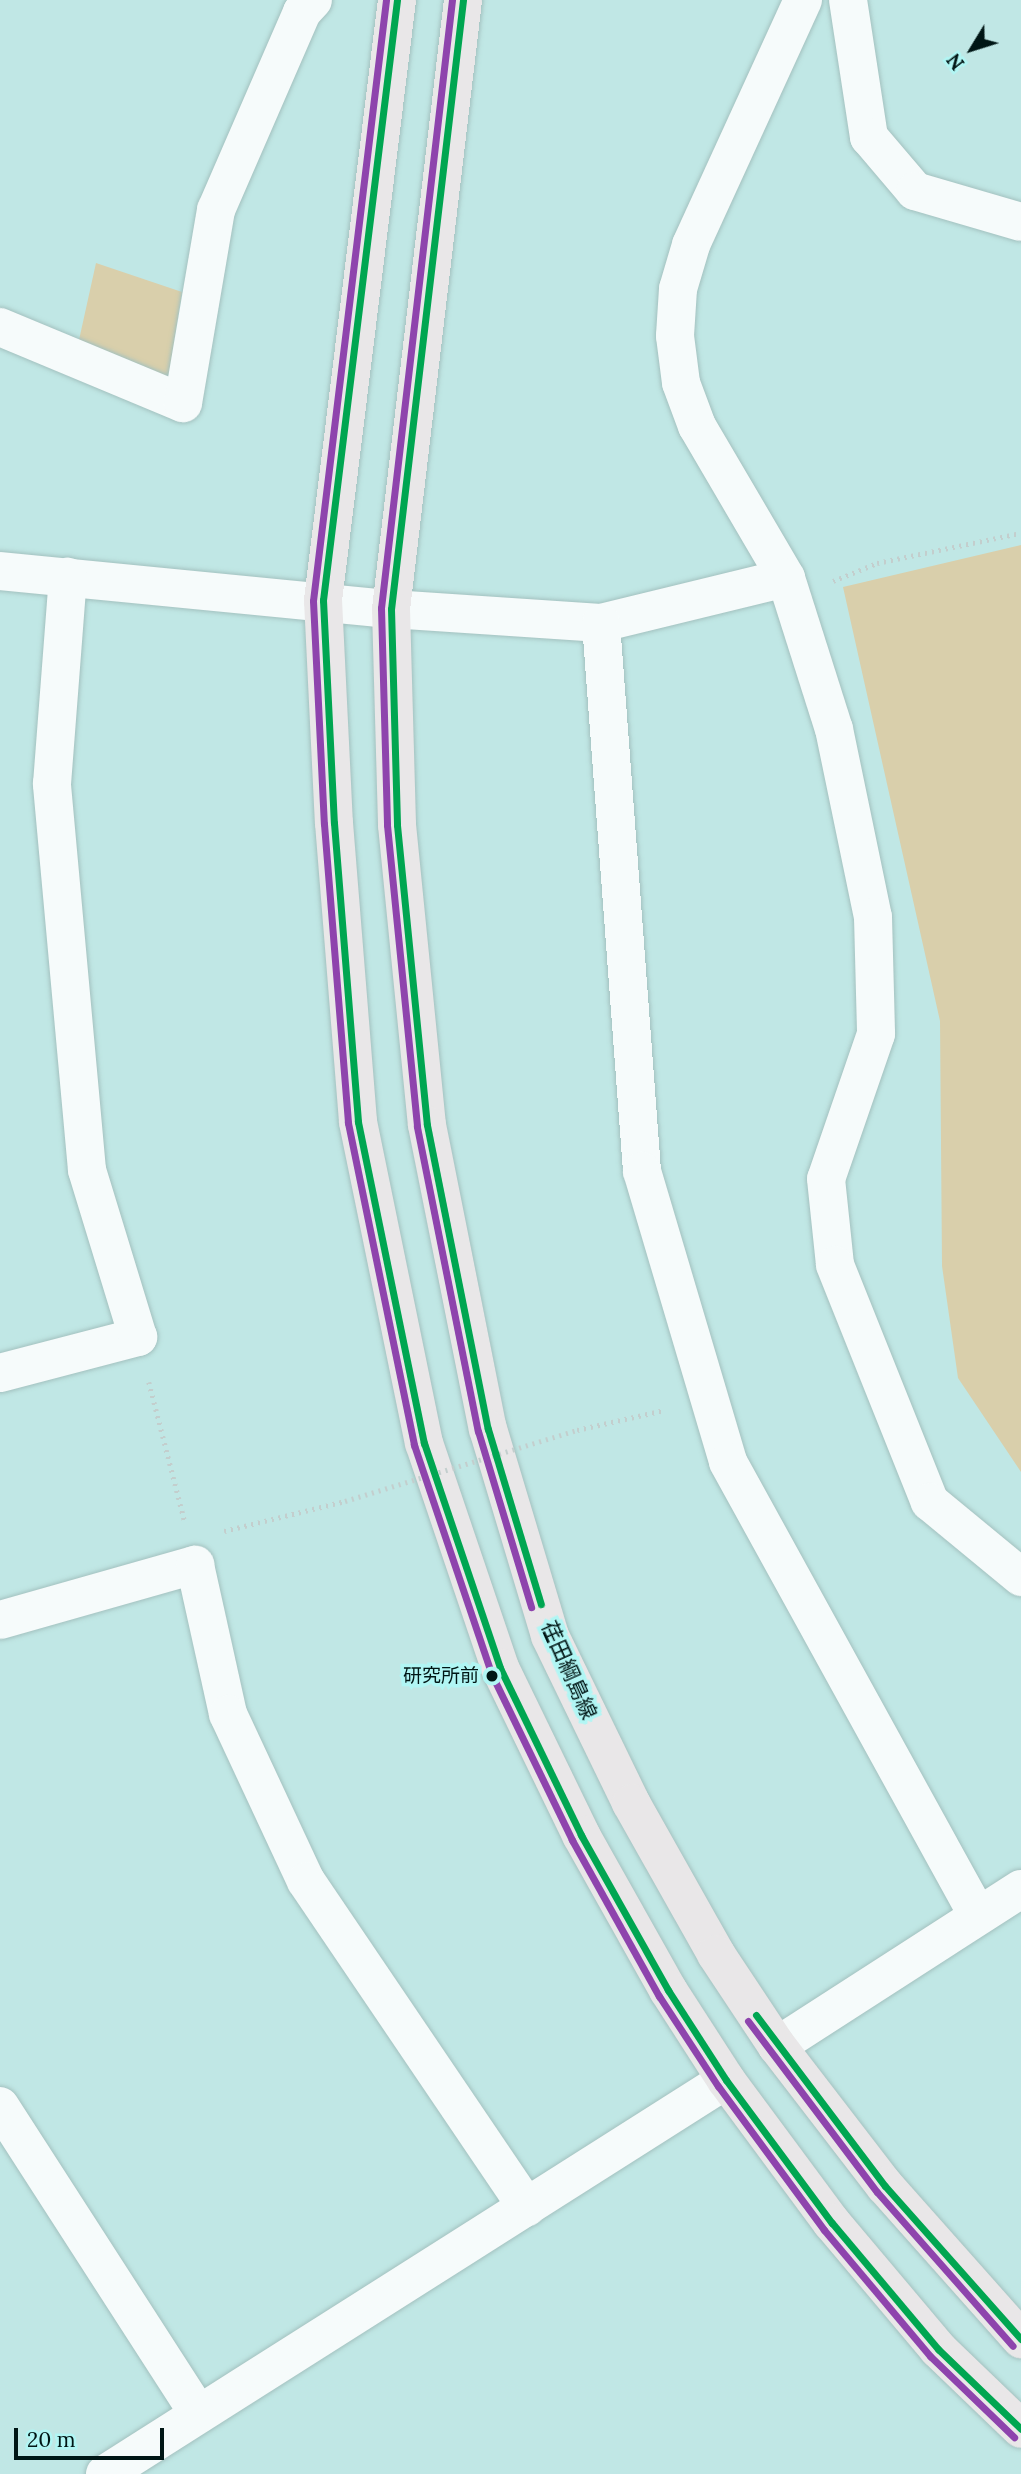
<!DOCTYPE html>
<html>
<head>
<meta charset="utf-8">
<style>
  body { margin:0 }
  #map { position:relative; width:1021px; height:2474px; overflow:hidden; background:#c0e7e5; font-family:Lora,"Noto Sans JP",serif }
  div>[style] { position:absolute }
  .green>* { inset:0; background:#d9cfab }
  .path>* { height:4.5px; margin-top:-2.25px; transform-origin:0; background:repeating-linear-gradient(90deg,#c3cecd 0 2px,transparent 0 7px) }
  .roads { filter:drop-shadow(0 0 2px #a3c1bf) drop-shadow(0 0 2px #a3c1bf) }
  .minor>* { height:38px; margin:-19px; padding:0 19px; transform-origin:19px; border-radius:19px; background:#f6fbfb }
  .major>* { height:38px; margin:-19px; padding:0 19px; transform-origin:19px; border-radius:19px; background:#e9e7e8 }
  .path-bridge>* { height:4.5px; margin-top:-2.25px; transform-origin:0; background:repeating-linear-gradient(90deg,#c3cecd 0 2px,transparent 0 7px) }
  .bus-1>* { height:7px; margin:-3.5px; padding:0 3.5px; transform-origin:3.5px; border-radius:3.5px; background:#00a651 }
  .bus-2>* { height:7px; margin:-3.5px; padding:0 3.5px; transform-origin:3.5px; border-radius:3.5px; background:#8e44ad }
  .dots>* { width:19px; height:19px; translate:-50% -50%; box-sizing:border-box; border:4px solid #b1f6f4; border-radius:50% }
  span { translate:-50% -50%; white-space:nowrap; text-align:center; line-height:1.15; -webkit-text-stroke:7px #b1f6f4; paint-order:stroke }
  .bus-label { font-size:19px; color:#001615 }
  .right { translate:-100% -50%; text-align:right }
  .street-label { font-size:21px; color:#001615 }
  .north { position:absolute; left:937px; top:14px; width:70px; height:70px; -webkit-text-stroke:5px #b1f6f4; paint-order:stroke; rotate:232deg; font-size:19px; font-weight:700; line-height:28px; text-align:center; color:#001615 }
  .north::after { content:''; display:block; margin:auto; width:24px; height:32px; background:#001615; clip-path:polygon(50% 0,100% 100%,50% 72%,0 100%) }
  .scale { position:absolute; left:14px; top:2428px; width:150px; height:32px; box-sizing:border-box; border:4px solid #001615; border-top:0; padding-left:9px; font-size:21px; line-height:24px; white-space:nowrap; color:#001615; -webkit-text-stroke:5px #b1f6f4; paint-order:stroke }
</style>
</head>
<body>
<div id="map">
  <div class="green">
    <i style="clip-path:polygon(96px 263px,182px 292px,168px 381px,79px 340px)"></i>
    <i style="clip-path:polygon(1021px 545px,1021px 1472px,958px 1378px,942px 1266px,940px 1021px,843px 587px)"></i>
  </div>
  <div class="path">
    <i style="left:833px;top:581px;width:48px;rotate:-22.2deg"></i>
    <i style="left:877px;top:563px;width:147px;rotate:-11.8deg"></i>
    <i style="left:149px;top:1382px;width:145px;rotate:75.6deg"></i>
    <i style="left:577px;top:1430px;width:90px;rotate:-12.8deg"></i>
    <i style="left:224px;top:1531px;width:125px;rotate:-13.9deg"></i>
  </div>
  <div class="roads">
    <div class="minor">
      <i style="left:803px;top:0;width:269px;rotate:114.6deg"></i>
      <i style="left:691px;top:245px;width:46px;rotate:106.5deg"></i>
      <i style="left:678px;top:289px;width:47px;rotate:93.7deg"></i>
      <i style="left:675px;top:336px;width:47px;rotate:82.7deg"></i>
      <i style="left:681px;top:383px;width:46px;rotate:69.6deg"></i>
      <i style="left:697px;top:426px;width:176px;rotate:59.6deg"></i>
      <i style="left:786px;top:578px;width:158px;rotate:72.4deg"></i>
      <i style="left:834px;top:729px;width:192px;rotate:78.3deg"></i>
      <i style="left:873px;top:917px;width:117px;rotate:88.5deg"></i>
      <i style="left:876px;top:1034px;width:153px;rotate:109deg"></i>
      <i style="left:826px;top:1179px;width:86px;rotate:84deg"></i>
      <i style="left:835px;top:1265px;width:255px;rotate:68.2deg"></i>
      <i style="left:930px;top:1502px;width:118px;rotate:39.5deg"></i>
      <i style="left:848px;top:0;width:139px;rotate:81.3deg"></i>
      <i style="left:869px;top:137px;width:71px;rotate:49.6deg"></i>
      <i style="left:915px;top:191px;width:110px;rotate:16.3deg"></i>
      <i style="left:0;top:327px;width:198px;rotate:22.6deg"></i>
      <i style="left:183px;top:403px;width:196px;rotate:-80.3deg"></i>
      <i style="left:216px;top:210px;width:216px;rotate:-66.5deg"></i>
      <i style="left:302px;top:12px;width:16px;rotate:-47deg"></i>
      <i style="left:0;top:571px;width:393px;rotate:5.6deg"></i>
      <i style="left:391px;top:609px;width:210px;rotate:3.8deg"></i>
      <i style="left:601px;top:623px;width:190px;rotate:-13.7deg"></i>
      <i style="left:601px;top:623px;width:550px;rotate:85.72deg"></i>
      <i style="left:642px;top:1171px;width:303px;rotate:73.5deg"></i>
      <i style="left:728px;top:1462px;width:518px;rotate:61.16deg"></i>
      <i style="left:0;top:1373px;width:143px;rotate:-14.6deg"></i>
      <i style="left:138px;top:1337px;width:175px;rotate:-107deg"></i>
      <i style="left:87px;top:1170px;width:388px;rotate:-95.2deg"></i>
      <i style="left:52px;top:784px;width:208px;rotate:-85.6deg"></i>
      <i style="left:0;top:1620px;width:203px;rotate:-15.8deg"></i>
      <i style="left:195px;top:1565px;width:153px;rotate:77.5deg"></i>
      <i style="left:228px;top:1714px;width:184px;rotate:65deg"></i>
      <i style="left:306px;top:1881px;width:394px;rotate:55.9deg"></i>
      <i style="left:777px;top:2046px;width:290px;rotate:-32.8deg"></i>
      <i style="left:0;top:2106px;width:365px;rotate:57.2deg"></i>
      <i style="left:105px;top:2474px;width:735px;rotate:-32.39deg"></i>
    </div>
    <div class="major">
      <i style="left:397px;top:0;width:605px;rotate:97.03deg"></i>
      <i style="left:323px;top:600px;width:223px;rotate:87.2deg"></i>
      <i style="left:334px;top:823px;width:300px;rotate:85.4deg"></i>
      <i style="left:358px;top:1122px;width:328px;rotate:78.4deg"></i>
      <i style="left:424px;top:1443px;width:237px;rotate:71.3deg"></i>
      <i style="left:500px;top:1668px;width:186px;rotate:64.1deg"></i>
      <i style="left:581px;top:1835px;width:178px;rotate:60.7deg"></i>
      <i style="left:668px;top:1990px;width:107px;rotate:57.2deg"></i>
      <i style="left:726px;top:2080px;width:178px;rotate:53.5deg"></i>
      <i style="left:832px;top:2223px;width:165px;rotate:49.9deg"></i>
      <i style="left:938px;top:2349px;width:115px;rotate:43.9deg"></i>
      <i style="left:463px;top:0;width:613px;rotate:96.74deg"></i>
      <i style="left:391px;top:609px;width:216px;rotate:88.4deg"></i>
      <i style="left:397px;top:825px;width:301px;rotate:84.3deg"></i>
      <i style="left:427px;top:1125px;width:310px;rotate:78.7deg"></i>
      <i style="left:488px;top:1429px;width:216px;rotate:73.3deg"></i>
      <i style="left:550px;top:1636px;width:186px;rotate:64.1deg"></i>
      <i style="left:631px;top:1803px;width:173px;rotate:60.6deg"></i>
      <i style="left:716px;top:1954px;width:110px;rotate:56.5deg"></i>
      <i style="left:777px;top:2046px;width:177px;rotate:52.4deg"></i>
      <i style="left:885px;top:2186px;width:205px;rotate:48.4deg"></i>
    </div>
  </div>
  <div class="path-bridge">
    <i style="left:345px;top:1501px;width:243px;rotate:-17deg"></i>
  </div>
  <div class="bus-1">
    <i style="left:397px;top:0;width:605px;rotate:97.03deg"></i>
    <i style="left:323px;top:600px;width:223px;rotate:87.2deg"></i>
    <i style="left:334px;top:823px;width:300px;rotate:85.4deg"></i>
    <i style="left:358px;top:1122px;width:328px;rotate:78.4deg"></i>
    <i style="left:424px;top:1443px;width:237px;rotate:71.3deg"></i>
    <i style="left:500px;top:1668px;width:186px;rotate:64.1deg"></i>
    <i style="left:581px;top:1835px;width:178px;rotate:60.7deg"></i>
    <i style="left:668px;top:1990px;width:107px;rotate:57.2deg"></i>
    <i style="left:726px;top:2080px;width:178px;rotate:53.5deg"></i>
    <i style="left:832px;top:2223px;width:165px;rotate:49.9deg"></i>
    <i style="left:938px;top:2349px;width:115px;rotate:43.9deg"></i>
    <i style="left:463px;top:0;width:613px;rotate:96.74deg"></i>
    <i style="left:391px;top:609px;width:216px;rotate:88.4deg"></i>
    <i style="left:397px;top:825px;width:301px;rotate:84.3deg"></i>
    <i style="left:427px;top:1125px;width:310px;rotate:78.7deg"></i>
    <i style="left:488px;top:1429px;width:183px;rotate:73.2deg"></i>
    <i style="left:756px;top:2015px;width:214px;rotate:53deg"></i>
    <i style="left:885px;top:2186px;width:205px;rotate:48.4deg"></i>
  </div>
  <div class="bus-2">
    <i style="left:386px;top:0;width:605px;rotate:96.93deg"></i>
    <i style="left:313px;top:601px;width:223px;rotate:87.2deg"></i>
    <i style="left:324px;top:824px;width:300px;rotate:85.4deg"></i>
    <i style="left:348px;top:1123px;width:329px;rotate:78.4deg"></i>
    <i style="left:414px;top:1445px;width:241px;rotate:71.3deg"></i>
    <i style="left:491px;top:1673px;width:186px;rotate:64.1deg"></i>
    <i style="left:572px;top:1840px;width:179px;rotate:60.9deg"></i>
    <i style="left:659px;top:1996px;width:108px;rotate:56.8deg"></i>
    <i style="left:718px;top:2086px;width:179px;rotate:53.6deg"></i>
    <i style="left:824px;top:2230px;width:165px;rotate:49.9deg"></i>
    <i style="left:930px;top:2356px;width:117px;rotate:44deg"></i>
    <i style="left:452px;top:0;width:612px;rotate:96.66deg"></i>
    <i style="left:381px;top:608px;width:217px;rotate:88.4deg"></i>
    <i style="left:387px;top:825px;width:303px;rotate:84.3deg"></i>
    <i style="left:417px;top:1127px;width:310px;rotate:78.7deg"></i>
    <i style="left:478px;top:1431px;width:184px;rotate:73.2deg"></i>
    <i style="left:748px;top:2021px;width:214px;rotate:53deg"></i>
    <i style="left:877px;top:2192px;width:205px;rotate:48.6deg"></i>
  </div>
  <div class="dots">
    <i style="left:492px;top:1676px;background:#001615"></i>
  </div>
  <div class="bus-label">
    <span class="right" style="left:479px;top:1676px">研究所前</span>
  </div>
  <div class="street-label">
    <span style="left:569px;top:1670px;rotate:66deg">荏田綱島線</span>
  </div>
  <div class="north">N</div>
  <div class="scale">20 m</div>
</div>
</body>
</html>
